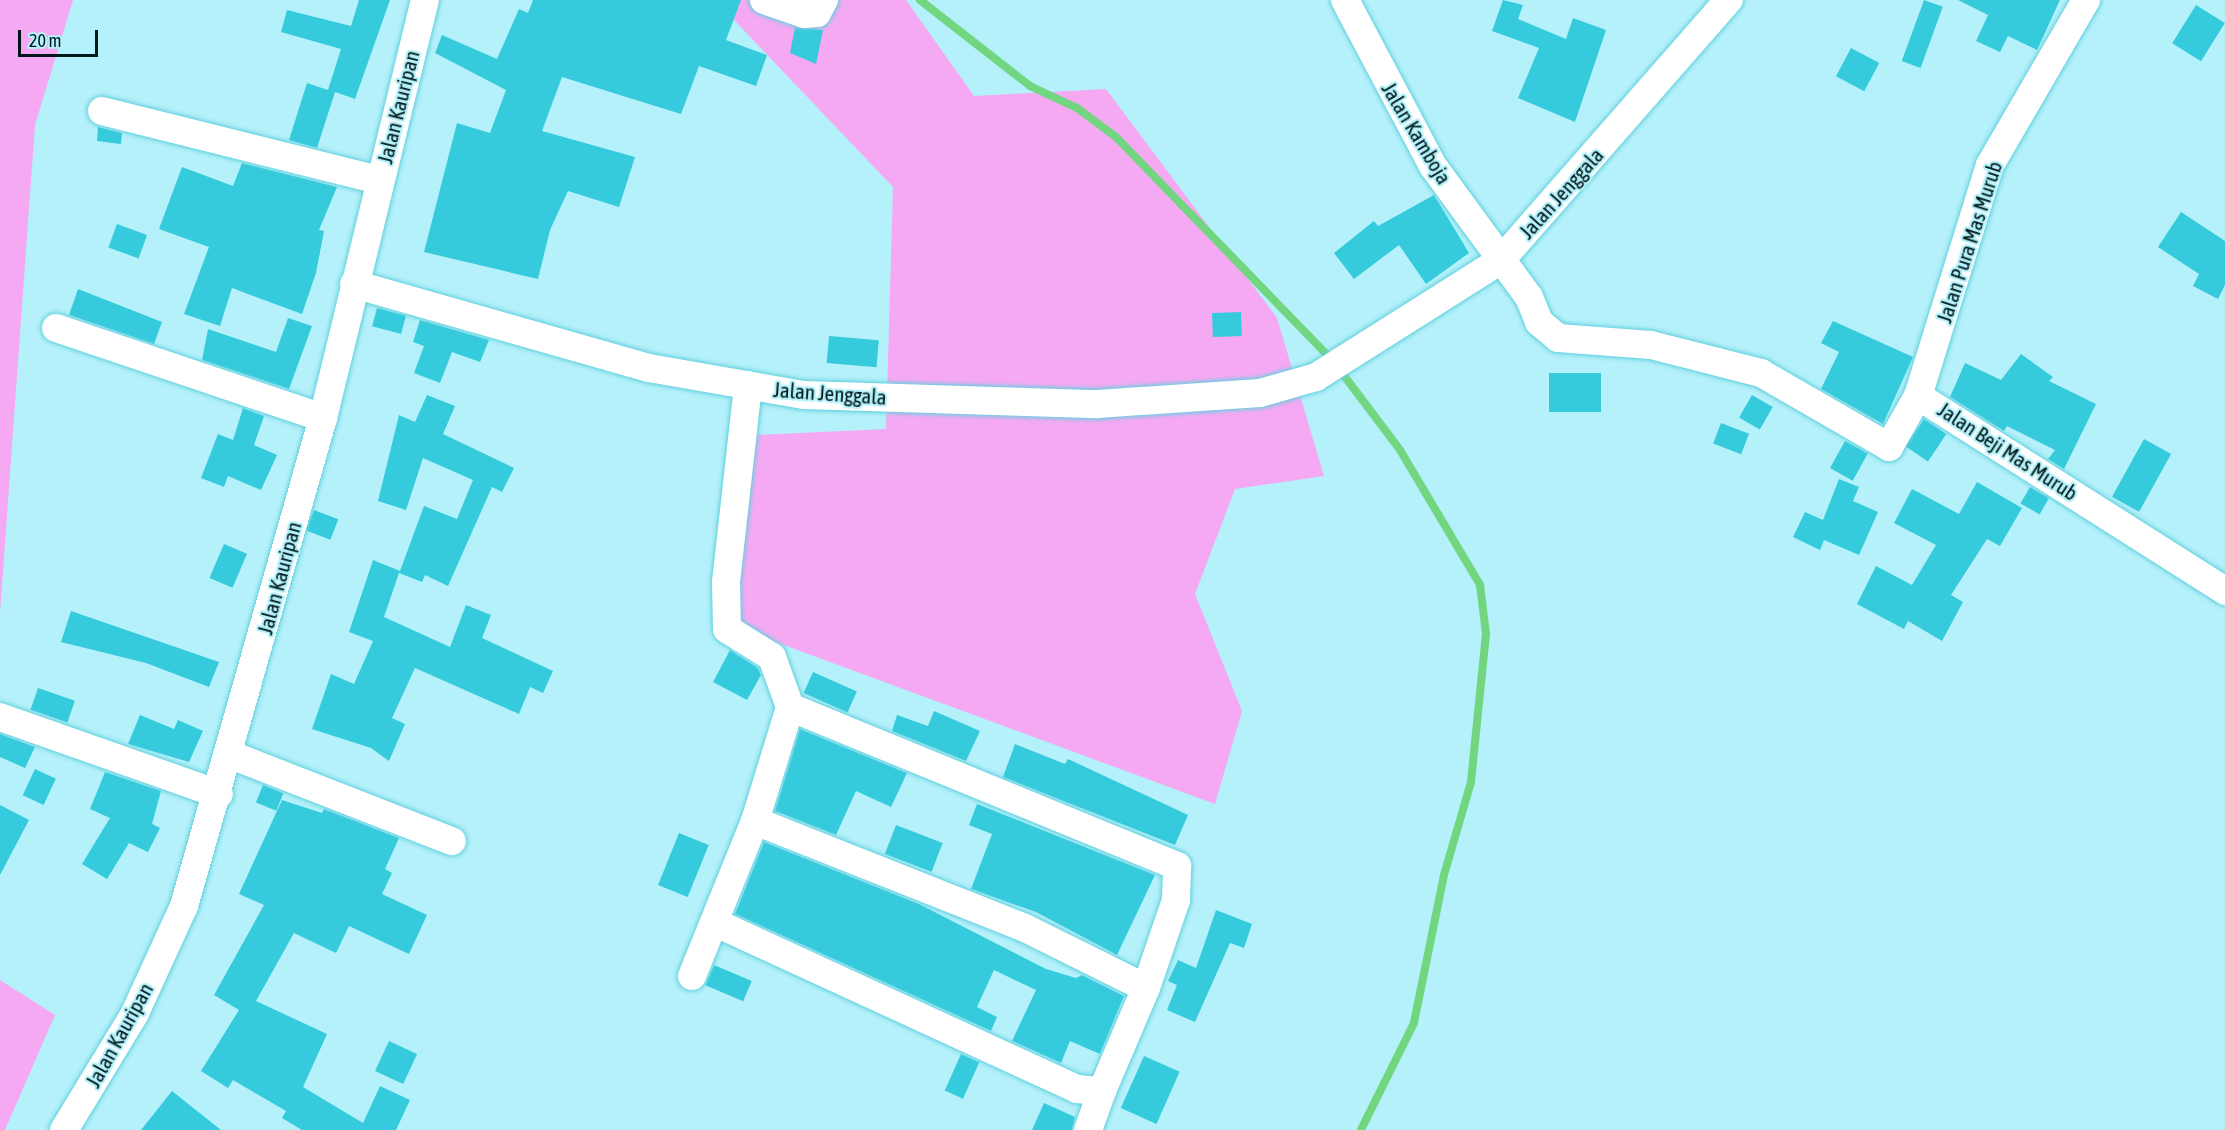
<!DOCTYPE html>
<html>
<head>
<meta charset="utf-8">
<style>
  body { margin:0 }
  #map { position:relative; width:2225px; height:1130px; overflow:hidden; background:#b5f1fa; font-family:"Asap Condensed",sans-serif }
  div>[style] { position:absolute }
  .green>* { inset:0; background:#f5a9f3 }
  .stream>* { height:8px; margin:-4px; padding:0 4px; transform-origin:4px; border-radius:4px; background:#72d681 }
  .building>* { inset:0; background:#35cadc; transform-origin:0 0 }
  .roads { filter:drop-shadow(0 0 2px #61d0df) drop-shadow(0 0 2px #61d0df) }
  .minor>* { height:28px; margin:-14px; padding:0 14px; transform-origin:14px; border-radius:14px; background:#fff }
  span { translate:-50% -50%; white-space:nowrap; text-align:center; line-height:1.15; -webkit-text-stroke:4.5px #b5f1fa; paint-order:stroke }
  .street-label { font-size:21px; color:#001619 }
  .scale { position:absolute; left:18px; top:30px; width:80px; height:27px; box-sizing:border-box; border:3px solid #001619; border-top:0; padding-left:8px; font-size:18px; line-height:21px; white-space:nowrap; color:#001619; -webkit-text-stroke:4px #b5f1fa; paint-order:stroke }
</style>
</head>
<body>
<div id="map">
  <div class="green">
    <i style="clip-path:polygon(0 0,73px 0,35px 125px,0 613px)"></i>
    <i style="clip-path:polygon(715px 0,906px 0,974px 96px,1106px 89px,1277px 318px,1324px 476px,1235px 489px,1195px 594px,1242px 711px,1215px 804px,735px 627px,754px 435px,886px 429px,893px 187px)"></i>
    <i style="clip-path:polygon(0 980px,55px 1015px,5px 1130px,0 1130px)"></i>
  </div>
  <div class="stream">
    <i style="left:920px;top:0;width:140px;rotate:38deg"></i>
    <i style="left:1030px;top:86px;width:52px;rotate:25.1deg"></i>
    <i style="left:1077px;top:108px;width:49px;rotate:36.6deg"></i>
    <i style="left:1116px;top:137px;width:312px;rotate:45.9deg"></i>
    <i style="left:1333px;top:361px;width:111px;rotate:53deg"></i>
    <i style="left:1400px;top:450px;width:157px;rotate:59.3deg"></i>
    <i style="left:1480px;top:585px;width:49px;rotate:83deg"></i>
    <i style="left:1486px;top:634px;width:149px;rotate:95.8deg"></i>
    <i style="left:1471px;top:782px;width:97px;rotate:106.2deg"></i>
    <i style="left:1444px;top:875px;width:151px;rotate:101.5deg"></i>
    <i style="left:1414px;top:1023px;width:119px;rotate:116.4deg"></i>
  </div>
  <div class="building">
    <i style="clip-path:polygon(359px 0,390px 0,355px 99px,335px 92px,317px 148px,289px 140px,307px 83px,328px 90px,341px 49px,281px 32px,287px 10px,351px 26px)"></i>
    <i style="clip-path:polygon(533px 0,741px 0,726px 40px,767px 55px,756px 86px,699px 66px,681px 114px,562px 77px,542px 131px,635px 157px,619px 207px,568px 191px,550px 230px,538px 279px,424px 252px,457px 123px,490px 133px,506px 90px,435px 53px,442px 35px,497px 59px,519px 9px,528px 13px)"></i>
    <i style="clip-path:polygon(1503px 0,1523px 5px,1518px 19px,1566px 39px,1573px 18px,1606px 30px,1575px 122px,1518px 98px,1539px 48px,1492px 31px)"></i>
    <i style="left:1924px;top:0;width:20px;height:65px;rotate:20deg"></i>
    <i style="clip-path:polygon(1958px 0,2060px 0,2037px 50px,2008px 36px,2000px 52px,1976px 41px,1988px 15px)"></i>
    <i style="left:2196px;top:5px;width:34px;height:45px;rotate:32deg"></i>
    <i style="clip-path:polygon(795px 28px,823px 30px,816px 64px,790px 53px)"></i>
    <i style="left:1851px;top:48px;width:32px;height:32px;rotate:28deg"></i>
    <i style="clip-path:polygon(98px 127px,122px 133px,121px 144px,97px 141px)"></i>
    <i style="clip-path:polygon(242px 163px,337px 187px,319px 230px,324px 231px,316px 273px,302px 314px,232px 288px,220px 326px,184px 314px,209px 247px,159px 229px,182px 167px,233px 186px)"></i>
    <i style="clip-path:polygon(1434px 195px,1469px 253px,1426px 284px,1399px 245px,1354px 279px,1334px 253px,1374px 221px,1378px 226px)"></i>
    <i style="clip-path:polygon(2181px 212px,2225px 241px,2225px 285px,2218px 299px,2193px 286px,2199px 274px,2158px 247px)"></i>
    <i style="left:117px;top:224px;width:32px;height:25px;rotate:20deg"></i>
    <i style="clip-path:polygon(78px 289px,162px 322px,154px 344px,69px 315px)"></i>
    <i style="left:377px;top:308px;width:30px;height:19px;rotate:15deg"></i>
    <i style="left:1241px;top:312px;width:24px;height:29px;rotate:88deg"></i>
    <i style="clip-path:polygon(288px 318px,312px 326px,289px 389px,202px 360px,208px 329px,276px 352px)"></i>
    <i style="clip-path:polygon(420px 320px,489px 340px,480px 362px,452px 352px,440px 383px,414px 373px,424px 346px,413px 342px)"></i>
    <i style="clip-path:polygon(1833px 321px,1913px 357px,1883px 424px,1821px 389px,1839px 352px,1821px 343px)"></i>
    <i style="left:829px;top:336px;width:50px;height:27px;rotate:5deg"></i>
    <i style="clip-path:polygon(2021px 354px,2053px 377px,2049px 381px,2096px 404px,2064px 469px,2048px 459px,2055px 450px,2007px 426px,2004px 431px,1950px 397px,1965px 363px,2001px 380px)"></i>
    <i style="left:1549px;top:373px;width:52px;height:39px"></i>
    <i style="clip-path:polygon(427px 395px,455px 406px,443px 434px,514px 468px,502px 492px,492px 487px,448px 586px,425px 575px,422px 582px,399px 573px,384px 617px,450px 647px,466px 605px,491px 615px,482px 638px,553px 671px,543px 693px,530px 687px,519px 714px,415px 668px,392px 718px,405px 724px,389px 761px,371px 748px,312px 729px,331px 674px,354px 684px,373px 641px,349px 632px,373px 560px,400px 571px,424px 506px,457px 519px,473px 480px,423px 458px,406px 510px,378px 501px,399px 415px,415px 422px)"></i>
    <i style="left:1752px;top:395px;width:24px;height:26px;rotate:30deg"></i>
    <i style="clip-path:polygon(243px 408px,264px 416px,254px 445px,277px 455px,261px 490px,228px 476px,224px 487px,201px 478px,218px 434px,233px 440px)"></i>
    <i style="left:1924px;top:419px;width:27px;height:33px;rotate:34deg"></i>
    <i style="left:1721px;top:423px;width:30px;height:22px;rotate:21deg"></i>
    <i style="left:2144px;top:439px;width:31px;height:66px;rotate:29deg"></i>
    <i style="left:1845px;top:441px;width:26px;height:31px;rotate:29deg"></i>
    <i style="clip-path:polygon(1839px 479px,1859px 487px,1853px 501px,1878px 512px,1859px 555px,1824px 540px,1820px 550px,1793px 537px,1805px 512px,1823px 520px)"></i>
    <i style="clip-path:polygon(1977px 482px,2022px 508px,2000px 546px,1987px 539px,1951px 595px,1963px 602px,1942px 641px,1908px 621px,1904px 629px,1857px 604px,1876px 566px,1912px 585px,1936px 545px,1894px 523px,1912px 489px,1959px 514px)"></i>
    <i style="left:2030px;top:487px;width:22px;height:19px;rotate:30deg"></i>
    <i style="left:314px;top:510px;width:26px;height:22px;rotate:21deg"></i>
    <i style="left:224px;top:544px;width:25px;height:37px;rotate:23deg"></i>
    <i style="clip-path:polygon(71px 611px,219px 662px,209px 687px,146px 663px,61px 642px)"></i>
    <i style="clip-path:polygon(730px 650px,758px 668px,761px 675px,747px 700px,713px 682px)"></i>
    <i style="left:813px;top:672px;width:48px;height:23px;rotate:24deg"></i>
    <i style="left:38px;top:688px;width:39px;height:23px;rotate:19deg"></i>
    <i style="clip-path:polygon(934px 711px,980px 731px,966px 761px,892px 731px,897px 715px,928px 726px)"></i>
    <i style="clip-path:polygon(140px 715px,174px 729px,178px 720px,203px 731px,189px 762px,128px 744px)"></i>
    <i style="clip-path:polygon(800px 729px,907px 773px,891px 807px,856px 791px,836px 835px,775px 811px)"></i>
    <i style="clip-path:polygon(0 734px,35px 747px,25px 768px,0 757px)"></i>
    <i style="clip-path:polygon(1015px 744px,1065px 764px,1068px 759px,1188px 815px,1175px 845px,1003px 777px)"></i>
    <i style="left:35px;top:769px;width:23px;height:29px;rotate:25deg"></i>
    <i style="clip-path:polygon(105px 772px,161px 791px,152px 824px,160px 828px,148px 852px,129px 843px,107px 879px,82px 864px,110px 818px,90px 809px)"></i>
    <i style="left:263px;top:785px;width:22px;height:19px;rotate:22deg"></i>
    <i style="clip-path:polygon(282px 800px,322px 813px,324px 809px,399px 838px,385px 869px,392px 873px,382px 894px,427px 915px,409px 954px,349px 926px,336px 953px,294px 933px,256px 1001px,327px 1034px,303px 1087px,363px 1123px,380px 1086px,410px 1100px,396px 1130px,302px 1130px,282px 1118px,286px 1111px,233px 1080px,228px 1088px,201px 1071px,239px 1010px,214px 995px,264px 905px,239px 894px)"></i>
    <i style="clip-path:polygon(977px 804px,1155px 875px,1117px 955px,1036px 912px,971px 889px,992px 834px,969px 825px)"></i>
    <i style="clip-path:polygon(0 805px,29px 820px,0 875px)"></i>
    <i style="left:896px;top:825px;width:50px;height:31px;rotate:21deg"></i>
    <i style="left:679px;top:833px;width:32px;height:56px;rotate:22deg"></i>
    <i style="clip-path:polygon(764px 842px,919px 904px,1046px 969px,1076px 978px,1082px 975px,1124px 996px,1100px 1054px,1070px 1041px,1061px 1063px,1012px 1041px,1036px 990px,994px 970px,977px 1007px,997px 1017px,991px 1031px,735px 914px)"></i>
    <i style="clip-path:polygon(1216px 910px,1252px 924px,1244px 948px,1230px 943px,1195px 1022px,1167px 1010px,1177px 985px,1168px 981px,1178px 960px,1196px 968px)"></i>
    <i style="left:714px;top:965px;width:41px;height:22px;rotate:23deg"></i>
    <i style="left:389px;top:1041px;width:31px;height:33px;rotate:25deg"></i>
    <i style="left:961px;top:1054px;width:20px;height:40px;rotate:24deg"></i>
    <i style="left:1144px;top:1056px;width:39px;height:57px;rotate:24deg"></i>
    <i style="clip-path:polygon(172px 1091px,192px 1107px,221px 1130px,141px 1130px)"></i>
    <i style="clip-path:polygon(1044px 1103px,1075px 1117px,1072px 1130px,1032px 1130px)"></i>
  </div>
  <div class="roads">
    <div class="minor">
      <i style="left:764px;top:0;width:42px;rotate:19.3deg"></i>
      <i style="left:804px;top:14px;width:13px;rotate:-4deg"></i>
      <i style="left:817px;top:13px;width:15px;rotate:-62deg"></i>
      <i style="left:1345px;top:0;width:188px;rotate:62.1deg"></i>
      <i style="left:1433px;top:166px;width:162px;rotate:53.8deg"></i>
      <i style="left:1529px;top:297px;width:27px;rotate:68deg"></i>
      <i style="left:1539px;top:322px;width:25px;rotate:40deg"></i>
      <i style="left:1558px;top:338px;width:93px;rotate:4.3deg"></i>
      <i style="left:1651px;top:345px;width:114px;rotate:14.3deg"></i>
      <i style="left:1761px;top:373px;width:148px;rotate:30deg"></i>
      <i style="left:1889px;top:447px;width:59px;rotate:-60.4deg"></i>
      <i style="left:1918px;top:396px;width:364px;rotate:32.4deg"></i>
      <i style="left:102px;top:111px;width:285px;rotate:14deg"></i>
      <i style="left:354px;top:284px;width:307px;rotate:15.9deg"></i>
      <i style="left:649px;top:368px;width:157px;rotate:9.9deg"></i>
      <i style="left:804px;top:395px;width:293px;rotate:1.8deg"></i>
      <i style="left:1097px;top:404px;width:163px;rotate:-3.9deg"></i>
      <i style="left:1260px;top:393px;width:58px;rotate:-15.9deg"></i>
      <i style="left:1316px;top:377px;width:219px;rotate:-32.3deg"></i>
      <i style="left:1501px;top:260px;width:346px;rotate:-48.8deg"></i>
      <i style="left:56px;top:328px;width:282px;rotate:18.6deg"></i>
      <i style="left:1918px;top:396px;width:242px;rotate:-72.7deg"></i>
      <i style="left:1990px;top:165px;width:191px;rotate:-59.8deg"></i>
      <i style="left:0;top:717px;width:232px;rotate:19.4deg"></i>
      <i style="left:231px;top:755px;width:237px;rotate:21.3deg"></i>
      <i style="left:755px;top:821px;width:290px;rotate:21.6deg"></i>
      <i style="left:1025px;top:928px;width:135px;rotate:26.4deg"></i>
      <i style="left:716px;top:923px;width:397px;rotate:24.7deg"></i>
      <i style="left:1077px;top:1089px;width:25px;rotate:5deg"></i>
      <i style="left:1102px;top:1091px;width:112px;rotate:-66.9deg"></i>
      <i style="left:1146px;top:988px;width:93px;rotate:-71.2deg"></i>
      <i style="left:1176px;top:900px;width:34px;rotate:-88deg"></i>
      <i style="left:1177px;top:866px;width:418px;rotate:-157.7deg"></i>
      <i style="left:692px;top:976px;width:167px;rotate:-67.9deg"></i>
      <i style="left:755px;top:821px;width:119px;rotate:-72.9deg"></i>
      <i style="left:790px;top:707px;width:53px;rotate:-109.8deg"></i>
      <i style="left:772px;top:657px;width:53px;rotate:-148.1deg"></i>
      <i style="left:727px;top:629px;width:47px;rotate:-91.2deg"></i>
      <i style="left:726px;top:582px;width:198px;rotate:-83.6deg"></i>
      <i style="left:64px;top:1130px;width:137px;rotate:-58.7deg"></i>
      <i style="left:135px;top:1013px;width:118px;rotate:-65.4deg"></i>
      <i style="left:184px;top:906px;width:507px;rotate:-74.1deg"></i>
      <i style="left:323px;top:418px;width:430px;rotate:-76.3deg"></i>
      <i style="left:1088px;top:1130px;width:41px;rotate:-70.3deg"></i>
    </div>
  </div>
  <div class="street-label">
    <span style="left:398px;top:107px;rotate:-76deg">Jalan Kauripan</span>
    <span style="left:1417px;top:133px;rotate:59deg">Jalan Kamboja</span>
    <span style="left:1561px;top:193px;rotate:-48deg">Jalan Jenggala</span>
    <span style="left:1969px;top:242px;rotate:-72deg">Jalan Pura Mas Murub</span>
    <span style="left:830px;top:393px;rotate:4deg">Jalan Jenggala</span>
    <span style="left:2008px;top:451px;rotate:33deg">Jalan Beji Mas Murub</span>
    <span style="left:279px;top:578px;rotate:-75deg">Jalan Kauripan</span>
    <span style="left:119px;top:1035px;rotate:-61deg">Jalan Kauripan</span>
  </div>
  <div class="scale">20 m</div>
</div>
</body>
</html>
